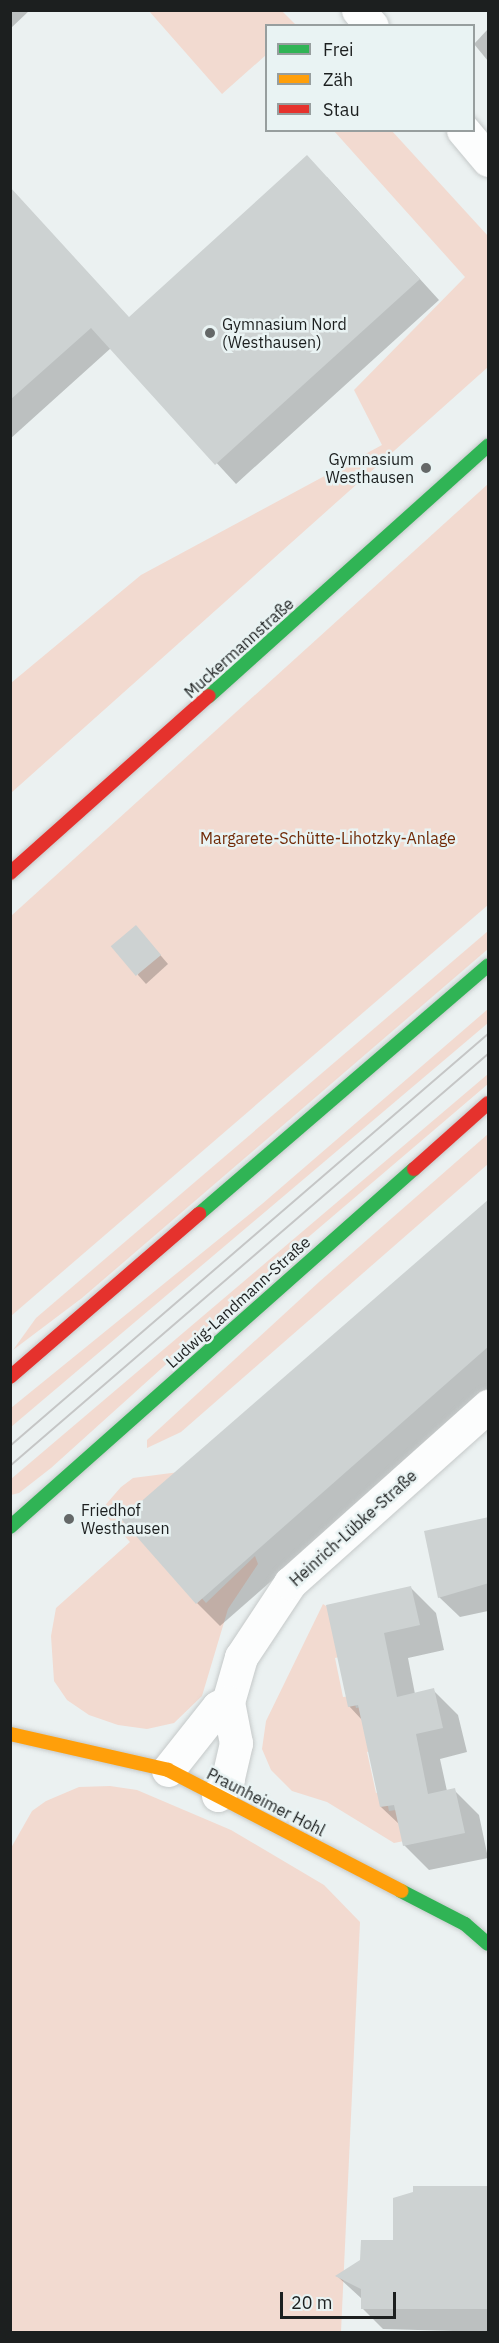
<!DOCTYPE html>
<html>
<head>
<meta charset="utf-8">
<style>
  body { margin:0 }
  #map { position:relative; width:499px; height:2343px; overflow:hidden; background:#ebf1f1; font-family:"IBM Plex Sans",sans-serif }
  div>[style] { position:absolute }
  .green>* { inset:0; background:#f2dad0 }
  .shadow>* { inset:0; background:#0003 }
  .building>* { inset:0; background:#cdd2d2; transform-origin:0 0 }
  .roads { filter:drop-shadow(0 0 2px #c5c9c9) drop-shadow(0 0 2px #c5c9c9) }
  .street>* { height:33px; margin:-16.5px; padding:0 16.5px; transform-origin:16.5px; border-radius:16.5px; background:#fcfdfd }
  .fast>* { height:14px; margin:-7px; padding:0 7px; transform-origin:7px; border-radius:7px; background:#30b455 }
  .slow>* { height:14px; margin:-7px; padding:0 7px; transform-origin:7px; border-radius:7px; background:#ff9f0a }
  .jam>* { height:14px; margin:-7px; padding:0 7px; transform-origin:7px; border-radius:7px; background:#e5322d }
  .tram>* { height:1.5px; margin:-0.75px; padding:0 0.75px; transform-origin:0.75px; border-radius:0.75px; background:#c5c6c6 }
  .dots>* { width:16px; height:16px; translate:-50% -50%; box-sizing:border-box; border:3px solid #e9f3f3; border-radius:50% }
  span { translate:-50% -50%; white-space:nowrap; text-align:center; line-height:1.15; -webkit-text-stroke:5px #e9f3f3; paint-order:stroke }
  .poi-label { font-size:16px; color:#1c1f1f }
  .left { translate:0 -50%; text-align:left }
  .right { translate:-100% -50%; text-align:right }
  .street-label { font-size:16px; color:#1c1f1f }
  .park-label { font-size:16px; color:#712a07 }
  .frame { position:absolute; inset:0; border:12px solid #1c1f1f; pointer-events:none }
  .legend { position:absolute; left:265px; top:24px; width:210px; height:108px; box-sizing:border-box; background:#e9f3f3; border:2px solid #979e9e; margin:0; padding:8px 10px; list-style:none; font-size:18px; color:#1c1f1f }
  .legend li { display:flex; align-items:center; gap:12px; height:30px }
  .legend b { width:30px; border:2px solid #979e9e }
  .scale { position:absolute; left:280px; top:2292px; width:116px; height:27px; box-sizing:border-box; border:3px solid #1c1f1f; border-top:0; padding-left:8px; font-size:18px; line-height:21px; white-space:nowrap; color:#1c1f1f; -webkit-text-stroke:4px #e9f3f3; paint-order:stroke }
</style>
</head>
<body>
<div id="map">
  <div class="green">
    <i style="clip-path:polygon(149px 11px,282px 11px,296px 25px,266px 26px,266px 55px,222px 94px)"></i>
    <i style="clip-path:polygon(334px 131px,392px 131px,488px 236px,488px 367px,11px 793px,11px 683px,141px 575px,382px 445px,354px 390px,465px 277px)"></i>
    <i style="clip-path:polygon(488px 484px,488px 905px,11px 1316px,11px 916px)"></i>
    <i style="clip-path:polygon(488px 931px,488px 949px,82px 1298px,13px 1350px,36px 1318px)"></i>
    <i style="clip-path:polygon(488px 1009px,488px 1023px,11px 1427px,11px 1408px,262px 1204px)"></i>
    <i style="clip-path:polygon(488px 1074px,488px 1084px,285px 1257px,51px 1468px,19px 1493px,11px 1495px,11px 1479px)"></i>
    <i style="clip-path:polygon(488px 1134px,488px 1164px,181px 1432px,147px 1448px,147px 1440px,319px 1282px)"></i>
    <i style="clip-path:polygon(179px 1472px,148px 1536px,206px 1603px,255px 1556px,258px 1564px,228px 1609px,202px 1696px,174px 1723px,147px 1729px,118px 1725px,89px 1715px,67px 1700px,54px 1681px,51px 1636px,56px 1608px,130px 1542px,101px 1510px,121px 1487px,133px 1478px)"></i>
    <i style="clip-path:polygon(323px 1604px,335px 1612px,344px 1656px,335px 1658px,343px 1697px,353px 1696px,356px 1708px,373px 1705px,382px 1748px,367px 1752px,376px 1793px,385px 1791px,389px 1811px,403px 1809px,409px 1840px,394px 1843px,327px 1802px,292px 1791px,271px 1770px,262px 1749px,266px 1721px)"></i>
    <i style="clip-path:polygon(110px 1786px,137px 1790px,231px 1830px,324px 1885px,360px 1922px,341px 2332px,11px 2332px,11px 1848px,32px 1811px,46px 1801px,79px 1787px)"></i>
  </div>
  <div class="shadow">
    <i style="clip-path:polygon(10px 10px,30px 10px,10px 29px)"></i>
    <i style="clip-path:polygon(488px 29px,488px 61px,474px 44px)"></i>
    <i style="clip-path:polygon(327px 177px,439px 300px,236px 484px,111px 348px,10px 439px,10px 189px,129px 318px)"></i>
    <i style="clip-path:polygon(144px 936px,168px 964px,146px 984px,138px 975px)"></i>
    <i style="clip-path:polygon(488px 1201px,488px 1391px,220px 1626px,197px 1603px)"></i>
    <i style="clip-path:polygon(488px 1519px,488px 1611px,460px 1617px,439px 1597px)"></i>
    <i style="clip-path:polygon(411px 1588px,436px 1613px,444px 1650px,408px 1658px,415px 1694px,433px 1690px,458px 1715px,467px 1752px,440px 1759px,447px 1791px,454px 1790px,479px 1815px,488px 1858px,429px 1870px,404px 1845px,400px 1825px,381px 1807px,362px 1720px,349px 1706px,327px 1606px)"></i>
    <i style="clip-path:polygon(488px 2188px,488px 2332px,383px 2329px,362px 2308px,362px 2299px,337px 2276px)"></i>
  </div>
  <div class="building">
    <i style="clip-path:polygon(307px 155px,420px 279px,215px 465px,91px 328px,10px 400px,10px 187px,129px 317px)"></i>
    <i style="left:136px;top:925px;width:39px;height:33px;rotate:50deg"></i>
    <i style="clip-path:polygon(489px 1199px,489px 1346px,196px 1604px,121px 1519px)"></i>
    <i style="clip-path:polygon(489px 1517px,489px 1583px,438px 1598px,424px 1531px)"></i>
    <i style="clip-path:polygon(411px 1586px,420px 1625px,384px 1633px,397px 1697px,434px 1688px,443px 1728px,416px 1734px,428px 1794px,455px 1788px,465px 1833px,403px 1846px,394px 1805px,380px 1807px,358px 1705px,348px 1707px,326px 1605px)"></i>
    <i style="clip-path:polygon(413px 2186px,489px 2186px,489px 2309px,361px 2309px,361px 2289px,335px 2276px,360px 2260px,361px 2240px,393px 2240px,393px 2198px,413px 2192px)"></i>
  </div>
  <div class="roads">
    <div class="street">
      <i style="left:358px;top:10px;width:21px;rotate:49deg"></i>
      <i style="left:463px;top:130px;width:39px;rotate:50deg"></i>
      <i style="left:228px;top:1702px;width:47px;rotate:-73.9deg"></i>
      <i style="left:241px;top:1657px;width:89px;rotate:-56.5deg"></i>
      <i style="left:290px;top:1583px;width:266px;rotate:-41.8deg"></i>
      <i style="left:168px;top:1770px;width:80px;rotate:-51.6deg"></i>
      <i style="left:218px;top:1707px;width:11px;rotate:-27deg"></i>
      <i style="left:228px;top:1702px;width:42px;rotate:79deg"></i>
      <i style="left:236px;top:1743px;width:37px;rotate:103deg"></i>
      <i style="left:228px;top:1779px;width:19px;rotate:122deg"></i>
    </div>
    <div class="fast">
      <i style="left:209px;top:696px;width:375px;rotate:-41.9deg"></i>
      <i style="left:199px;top:1214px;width:381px;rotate:-40.7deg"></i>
      <i style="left:10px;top:1527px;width:540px;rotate:-41.55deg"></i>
      <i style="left:401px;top:1891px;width:72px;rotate:27.3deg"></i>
      <i style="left:465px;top:1924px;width:30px;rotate:41deg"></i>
    </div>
    <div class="slow">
      <i style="left:10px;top:1734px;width:162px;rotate:12.8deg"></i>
      <i style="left:168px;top:1770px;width:263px;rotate:27.4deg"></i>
    </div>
    <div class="jam">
      <i style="left:10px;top:873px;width:266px;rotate:-41.7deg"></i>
      <i style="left:414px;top:1169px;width:99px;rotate:-41.7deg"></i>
      <i style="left:10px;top:1377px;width:250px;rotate:-40.8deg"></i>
    </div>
  </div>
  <div class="tram">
    <i style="left:10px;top:1446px;width:631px;rotate:-40.76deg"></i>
    <i style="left:10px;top:1466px;width:631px;rotate:-40.76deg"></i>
  </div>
  <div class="dots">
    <i style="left:210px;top:333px;background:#646868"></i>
    <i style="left:426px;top:468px;background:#646868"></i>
    <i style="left:69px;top:1519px;background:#646868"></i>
  </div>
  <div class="poi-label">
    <span class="left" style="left:222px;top:333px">Gymnasium Nord<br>(Westhausen)</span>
    <span class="right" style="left:414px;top:468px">Gymnasium<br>Westhausen</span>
    <span class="left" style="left:81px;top:1519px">Friedhof<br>Westhausen</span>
  </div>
  <div class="street-label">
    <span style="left:239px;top:648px;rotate:-42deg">Muckermannstraße</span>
    <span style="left:238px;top:1302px;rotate:-42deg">Ludwig-Landmann-Straße</span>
    <span style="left:353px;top:1528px;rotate:-42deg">Heinrich-Lübke-Straße</span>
    <span style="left:266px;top:1802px;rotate:27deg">Praunheimer Hohl</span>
  </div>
  <div class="park-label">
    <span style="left:328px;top:838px">Margarete-Schütte-Lihotzky-Anlage</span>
  </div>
  <div class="frame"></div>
  <ul class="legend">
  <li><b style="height:8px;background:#30b455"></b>Frei</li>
  <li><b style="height:8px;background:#ff9f0a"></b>Zäh</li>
  <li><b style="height:8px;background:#e5322d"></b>Stau</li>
  </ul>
  <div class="scale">20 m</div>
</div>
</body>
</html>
